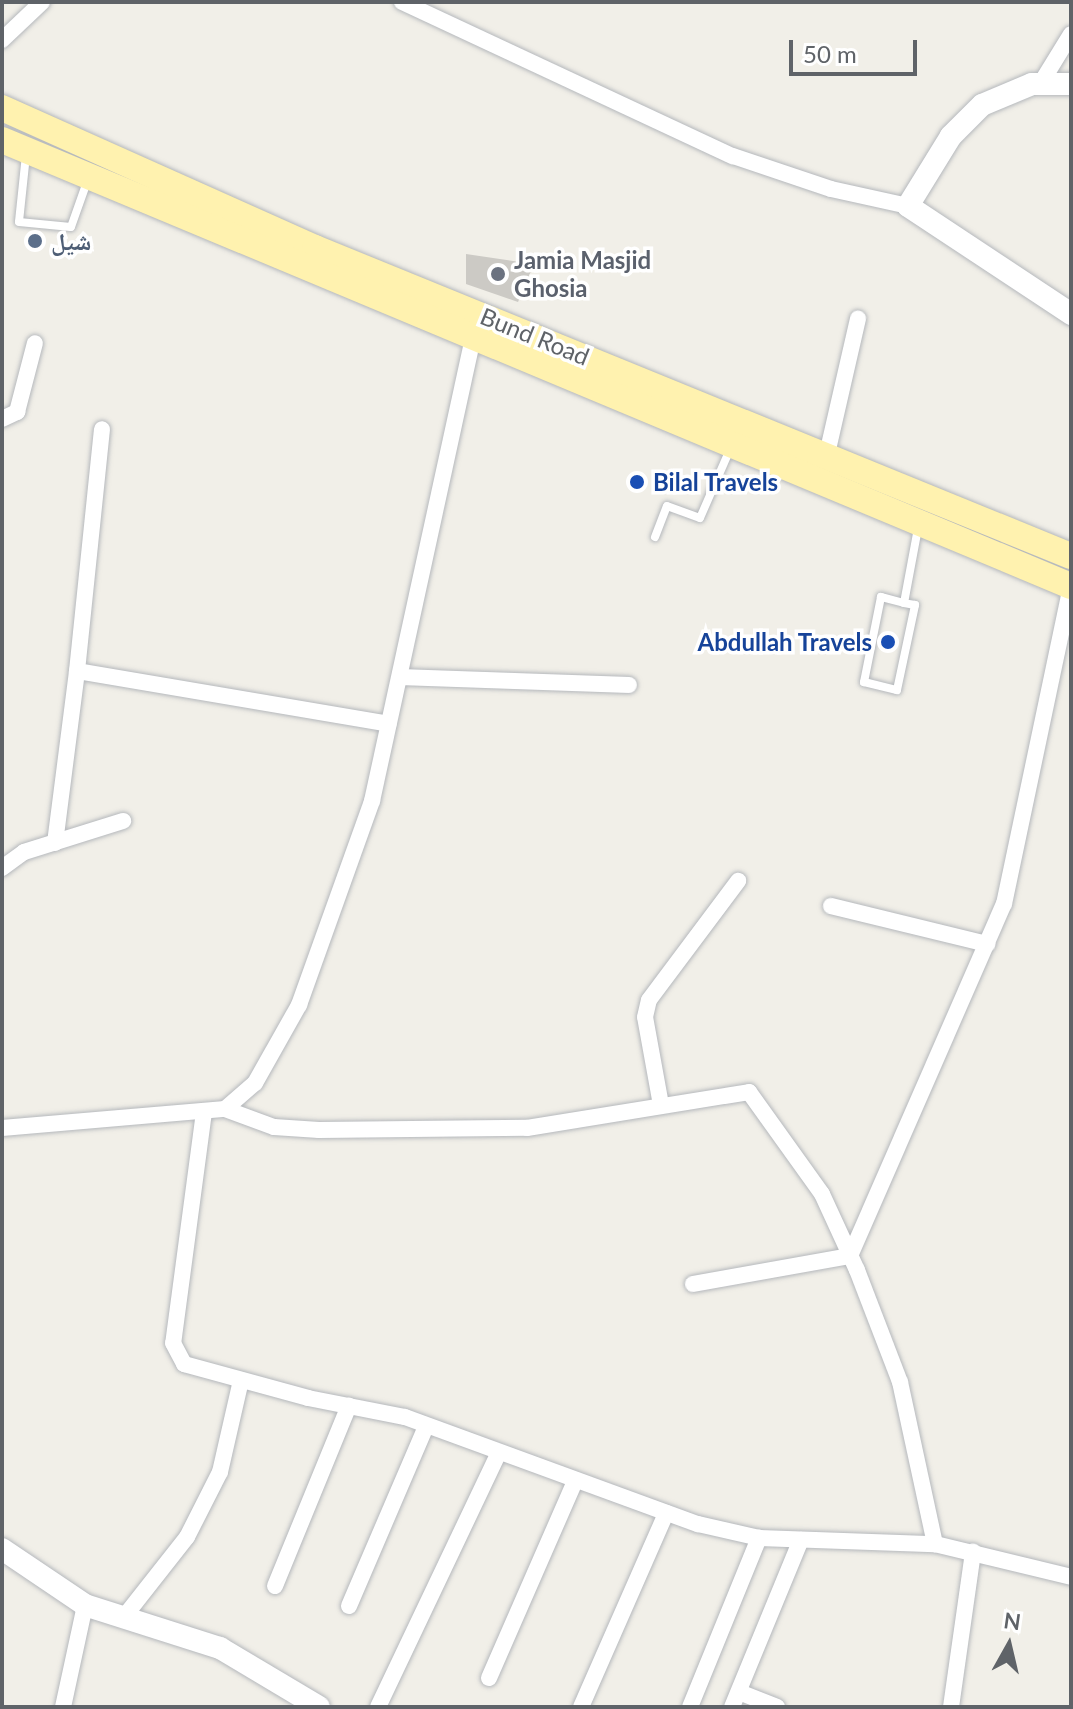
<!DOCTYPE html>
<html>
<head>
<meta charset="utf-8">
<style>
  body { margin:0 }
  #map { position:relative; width:1073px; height:1709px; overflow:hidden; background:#f1efe8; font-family:Lato,"Noto Naskh Arabic",sans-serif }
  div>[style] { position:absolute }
  .building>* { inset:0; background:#cccac5 }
  .roads { filter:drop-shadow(0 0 2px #b5b8bc) drop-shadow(0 0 2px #b5b8bc) }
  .lane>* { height:8px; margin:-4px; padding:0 4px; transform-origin:4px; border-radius:4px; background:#fff }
  .street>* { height:16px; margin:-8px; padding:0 8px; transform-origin:8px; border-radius:8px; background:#fff }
  .secondary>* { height:22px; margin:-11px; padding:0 11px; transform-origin:11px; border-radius:11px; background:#fff }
  .primary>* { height:26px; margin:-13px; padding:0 13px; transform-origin:13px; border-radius:13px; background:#fff2af }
  .dots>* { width:22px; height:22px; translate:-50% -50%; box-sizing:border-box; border:4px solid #fff; border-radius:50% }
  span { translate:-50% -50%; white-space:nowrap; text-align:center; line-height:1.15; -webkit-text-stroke:7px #fff; paint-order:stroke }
  .service-label { font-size:24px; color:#4e5e75; font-weight:700 }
  .left { translate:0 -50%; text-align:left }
  .worship-label { font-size:24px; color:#5b616d; font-weight:700 }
  .street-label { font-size:24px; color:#5f6368 }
  .transit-label { font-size:24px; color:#164399; font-weight:700 }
  .right { translate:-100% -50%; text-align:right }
  .frame { position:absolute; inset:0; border:4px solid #5f6368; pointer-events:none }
  .north { position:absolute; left:969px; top:1605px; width:80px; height:80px; -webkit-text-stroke:6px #fff; paint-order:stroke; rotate:8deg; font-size:22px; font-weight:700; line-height:32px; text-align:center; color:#5f6368 }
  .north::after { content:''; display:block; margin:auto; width:28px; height:36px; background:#5f6368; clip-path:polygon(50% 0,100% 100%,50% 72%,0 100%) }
  .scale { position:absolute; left:789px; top:40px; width:128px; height:36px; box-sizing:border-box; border:4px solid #5f6368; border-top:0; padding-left:10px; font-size:24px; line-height:28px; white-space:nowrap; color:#5f6368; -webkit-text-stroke:6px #fff; paint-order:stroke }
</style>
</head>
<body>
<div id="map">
  <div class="building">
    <i style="clip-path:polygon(466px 254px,534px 264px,518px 302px,466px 284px)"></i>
  </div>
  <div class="roads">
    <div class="lane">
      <i style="left:26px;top:155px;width:67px;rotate:96deg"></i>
      <i style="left:19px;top:222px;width:52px;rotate:5.5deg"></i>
      <i style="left:71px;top:227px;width:51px;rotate:-70.5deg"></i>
      <i style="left:655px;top:537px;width:33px;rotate:-69deg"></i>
      <i style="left:667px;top:506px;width:35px;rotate:20deg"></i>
      <i style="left:700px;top:518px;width:77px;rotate:-66.4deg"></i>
      <i style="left:904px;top:603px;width:24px;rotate:-165deg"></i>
      <i style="left:881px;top:597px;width:87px;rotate:101.3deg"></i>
      <i style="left:864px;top:682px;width:34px;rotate:14deg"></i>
      <i style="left:897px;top:690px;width:87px;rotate:-78deg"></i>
      <i style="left:915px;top:605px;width:11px;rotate:-170deg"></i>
      <i style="left:904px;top:603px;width:76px;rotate:-79.4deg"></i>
    </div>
    <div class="street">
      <i style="left:402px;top:2px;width:365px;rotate:25deg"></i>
      <i style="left:733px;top:156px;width:103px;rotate:18.6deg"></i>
      <i style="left:831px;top:189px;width:79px;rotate:12.4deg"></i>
      <i style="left:2px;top:40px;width:55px;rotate:-43.5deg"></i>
      <i style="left:1041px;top:83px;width:57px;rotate:-58.5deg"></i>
      <i style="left:2px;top:419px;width:17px;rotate:-25deg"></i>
      <i style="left:17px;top:412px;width:71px;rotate:-75.4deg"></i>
      <i style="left:827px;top:454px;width:139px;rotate:-77.1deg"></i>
      <i style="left:77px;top:671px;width:243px;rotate:-84.1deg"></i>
      <i style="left:400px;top:677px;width:229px;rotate:2deg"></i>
      <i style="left:55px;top:843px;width:173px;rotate:-82.7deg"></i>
      <i style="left:77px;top:671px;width:316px;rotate:9.6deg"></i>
      <i style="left:2px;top:868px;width:27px;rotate:-36deg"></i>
      <i style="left:24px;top:852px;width:104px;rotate:-17.4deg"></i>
      <i style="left:831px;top:906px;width:161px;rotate:13.7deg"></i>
      <i style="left:661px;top:1105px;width:89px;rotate:-100.3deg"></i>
      <i style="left:645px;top:1017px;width:17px;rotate:-77deg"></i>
      <i style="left:649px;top:1000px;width:149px;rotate:-53.2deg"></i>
      <i style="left:225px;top:1109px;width:52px;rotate:20.2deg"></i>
      <i style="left:274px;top:1127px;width:45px;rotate:3.8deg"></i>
      <i style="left:319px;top:1130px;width:208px;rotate:-0.6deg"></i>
      <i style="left:527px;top:1128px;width:225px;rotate:-9.2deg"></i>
      <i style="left:749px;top:1092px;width:125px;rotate:54.4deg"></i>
      <i style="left:822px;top:1194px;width:84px;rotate:65.3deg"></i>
      <i style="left:857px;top:1270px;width:120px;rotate:69deg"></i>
      <i style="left:900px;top:1382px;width:166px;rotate:77.8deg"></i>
      <i style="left:204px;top:1112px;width:233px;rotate:97.6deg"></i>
      <i style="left:173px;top:1343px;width:24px;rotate:62deg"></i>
      <i style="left:184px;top:1364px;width:129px;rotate:15.3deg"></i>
      <i style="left:308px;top:1398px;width:99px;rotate:11.1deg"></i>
      <i style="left:405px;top:1417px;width:312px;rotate:20.1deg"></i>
      <i style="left:698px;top:1524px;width:63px;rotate:12.9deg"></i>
      <i style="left:759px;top:1538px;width:176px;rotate:2deg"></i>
      <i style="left:935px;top:1544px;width:140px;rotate:13.6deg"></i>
      <i style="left:2px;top:1128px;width:224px;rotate:-4.9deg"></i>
      <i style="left:225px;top:1109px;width:40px;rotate:-41deg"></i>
      <i style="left:255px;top:1083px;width:90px;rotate:-60.6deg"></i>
      <i style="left:299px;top:1005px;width:217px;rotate:-70.3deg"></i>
      <i style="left:372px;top:801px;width:475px;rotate:-77.7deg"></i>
      <i style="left:693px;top:1284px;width:159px;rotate:-10.1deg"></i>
      <i style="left:850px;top:1256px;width:384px;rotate:-66.4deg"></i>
      <i style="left:1004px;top:904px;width:325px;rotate:-78.1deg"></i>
      <i style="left:275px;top:1586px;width:195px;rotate:-67.7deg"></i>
      <i style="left:349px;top:1606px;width:196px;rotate:-66.8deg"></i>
      <i style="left:124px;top:1617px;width:102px;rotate:-51.8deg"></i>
      <i style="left:187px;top:1537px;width:73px;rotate:-63.1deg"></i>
      <i style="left:220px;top:1472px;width:94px;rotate:-77.1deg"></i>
      <i style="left:489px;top:1678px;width:215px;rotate:-66.4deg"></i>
      <i style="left:739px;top:1692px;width:41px;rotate:21.5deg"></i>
      <i style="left:63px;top:1707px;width:104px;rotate:-77.8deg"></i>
      <i style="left:378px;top:1707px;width:280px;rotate:-64.6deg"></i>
      <i style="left:581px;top:1707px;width:212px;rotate:-66.3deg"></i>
      <i style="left:690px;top:1707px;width:183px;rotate:-67.8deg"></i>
      <i style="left:732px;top:1707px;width:181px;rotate:-67.6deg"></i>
      <i style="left:951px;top:1707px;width:157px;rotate:-81.9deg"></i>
    </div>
    <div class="secondary">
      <i style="left:1071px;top:84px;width:39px;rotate:180deg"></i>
      <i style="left:1032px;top:84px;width:54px;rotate:157.2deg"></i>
      <i style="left:982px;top:105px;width:44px;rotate:135deg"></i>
      <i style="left:951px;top:136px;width:82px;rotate:121.6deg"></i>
      <i style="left:908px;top:206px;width:196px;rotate:33.5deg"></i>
      <i style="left:2px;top:1549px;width:100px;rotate:34deg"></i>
      <i style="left:85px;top:1605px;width:142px;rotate:17.7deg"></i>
      <i style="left:220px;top:1648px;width:115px;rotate:30.8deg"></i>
    </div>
    <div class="primary">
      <i style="left:2px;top:108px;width:343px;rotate:24.1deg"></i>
      <i style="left:315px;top:248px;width:816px;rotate:22.17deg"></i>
      <i style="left:2px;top:140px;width:1158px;rotate:22.65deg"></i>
    </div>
  </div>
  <div class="dots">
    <i style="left:35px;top:241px;background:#5c6f8a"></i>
    <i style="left:498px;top:274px;background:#6b7280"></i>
    <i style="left:637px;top:482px;background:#1a4fb4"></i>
    <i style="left:888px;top:642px;background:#1a4fb4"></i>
  </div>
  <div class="service-label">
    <span class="left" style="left:51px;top:241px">شیل</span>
  </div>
  <div class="worship-label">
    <span class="left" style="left:514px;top:274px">Jamia Masjid<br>Ghosia</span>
  </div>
  <div class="street-label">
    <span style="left:535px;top:336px;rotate:22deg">Bund Road</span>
  </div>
  <div class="transit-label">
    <span class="left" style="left:653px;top:482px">Bilal Travels</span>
    <span class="right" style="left:872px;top:642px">Abdullah Travels</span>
  </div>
  <div class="frame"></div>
  <div class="north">N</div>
  <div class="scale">50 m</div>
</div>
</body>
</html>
